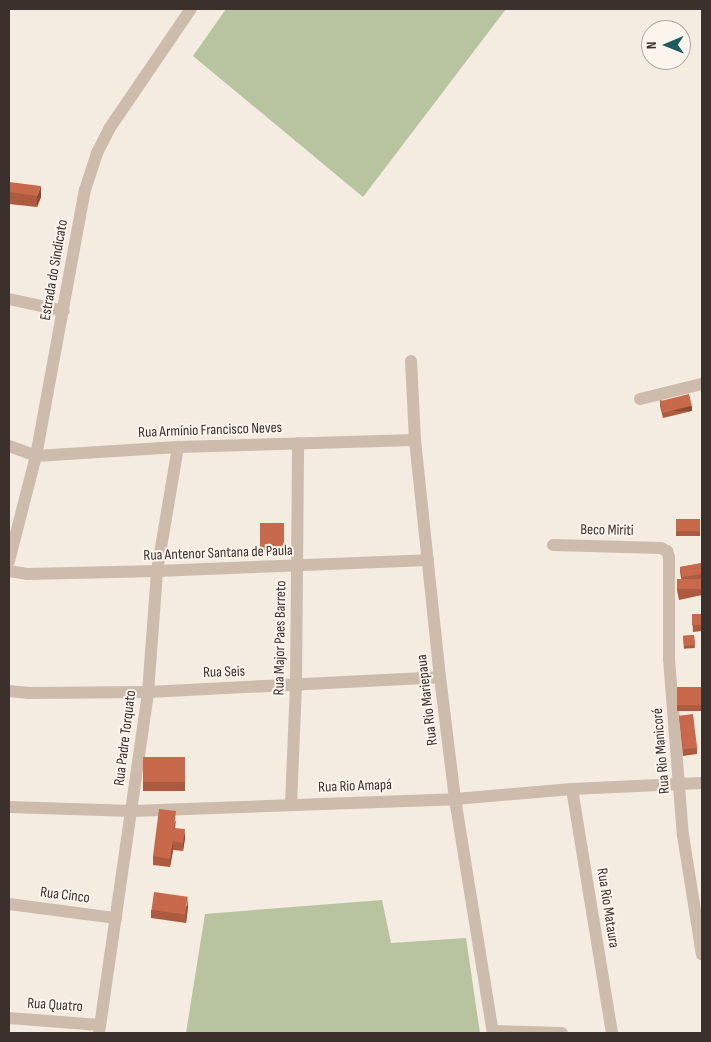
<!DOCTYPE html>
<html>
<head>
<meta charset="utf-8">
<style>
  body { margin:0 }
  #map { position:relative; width:711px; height:1042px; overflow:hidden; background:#f4ebe1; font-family:"Sofia Sans Condensed",sans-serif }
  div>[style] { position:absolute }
  .green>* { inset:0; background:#b8c4a0 }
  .minor>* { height:12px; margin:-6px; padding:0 6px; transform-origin:6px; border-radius:6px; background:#cdbbac }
  .wall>* { inset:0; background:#ac5a40; transform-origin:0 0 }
  .shaded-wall>* { inset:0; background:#8c4a34; transform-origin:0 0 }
  .building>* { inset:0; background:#c8694b; transform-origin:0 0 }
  span { translate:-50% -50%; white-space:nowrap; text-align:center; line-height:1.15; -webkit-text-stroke:4px #fbf5ee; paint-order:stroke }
  .street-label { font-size:15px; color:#3b302b }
  .frame { position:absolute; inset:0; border:10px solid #3b302b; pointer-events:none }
  .north { position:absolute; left:641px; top:20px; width:50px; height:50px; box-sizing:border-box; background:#fbf5ee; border:1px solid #aea6a0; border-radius:50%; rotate:269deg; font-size:14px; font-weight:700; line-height:20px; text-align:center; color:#3b302b }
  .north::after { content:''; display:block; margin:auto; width:18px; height:22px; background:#1f5a5e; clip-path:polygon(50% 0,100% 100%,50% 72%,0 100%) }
</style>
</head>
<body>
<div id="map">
  <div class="green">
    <i style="clip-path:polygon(226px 9px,506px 9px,363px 197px,193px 56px)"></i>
    <i style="clip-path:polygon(382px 900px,391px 943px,466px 938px,480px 1033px,186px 1033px,205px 914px)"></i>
  </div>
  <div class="minor">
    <i style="left:9px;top:299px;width:56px;rotate:12.3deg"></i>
    <i style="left:411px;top:361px;width:79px;rotate:87.1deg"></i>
    <i style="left:415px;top:440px;width:238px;rotate:84deg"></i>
    <i style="left:440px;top:677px;width:123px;rotate:83deg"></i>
    <i style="left:455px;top:799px;width:237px;rotate:80.8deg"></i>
    <i style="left:640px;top:399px;width:64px;rotate:-13.6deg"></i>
    <i style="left:9px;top:446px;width:29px;rotate:20deg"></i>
    <i style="left:36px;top:456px;width:142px;rotate:-3.6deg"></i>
    <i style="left:178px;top:447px;width:237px;rotate:-1.7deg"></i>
    <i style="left:553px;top:545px;width:108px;rotate:1.6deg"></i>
    <i style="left:661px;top:548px;width:7px;rotate:27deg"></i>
    <i style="left:667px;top:551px;width:6px;rotate:72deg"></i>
    <i style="left:669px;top:557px;width:102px;rotate:90deg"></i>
    <i style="left:669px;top:659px;width:177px;rotate:85.5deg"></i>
    <i style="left:683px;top:835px;width:121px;rotate:81deg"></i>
    <i style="left:9px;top:561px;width:108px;rotate:-75.6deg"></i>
    <i style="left:36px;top:456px;width:270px;rotate:-79.6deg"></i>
    <i style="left:85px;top:190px;width:39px;rotate:-72deg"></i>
    <i style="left:97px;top:153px;width:27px;rotate:-63deg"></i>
    <i style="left:109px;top:129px;width:145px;rotate:-55.7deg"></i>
    <i style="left:9px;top:571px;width:18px;rotate:9deg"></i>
    <i style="left:27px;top:574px;width:130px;rotate:-1.3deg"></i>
    <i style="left:157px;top:571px;width:271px;rotate:-2.3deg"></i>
    <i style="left:9px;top:691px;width:20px;rotate:6deg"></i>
    <i style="left:29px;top:693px;width:119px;rotate:-0.5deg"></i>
    <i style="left:148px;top:692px;width:292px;rotate:-2.9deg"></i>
    <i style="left:572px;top:789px;width:247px;rotate:80.7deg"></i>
    <i style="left:291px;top:804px;width:118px;rotate:-87.6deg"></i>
    <i style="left:296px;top:686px;width:243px;rotate:-89.5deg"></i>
    <i style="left:9px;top:807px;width:123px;rotate:1.9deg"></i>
    <i style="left:132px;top:811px;width:323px;rotate:-2.1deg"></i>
    <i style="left:455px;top:799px;width:117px;rotate:-4.9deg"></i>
    <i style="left:572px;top:789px;width:130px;rotate:-2.6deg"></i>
    <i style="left:9px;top:904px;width:108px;rotate:7.5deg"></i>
    <i style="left:9px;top:1018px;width:91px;rotate:4.4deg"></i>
    <i style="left:493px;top:1031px;width:69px;rotate:1.7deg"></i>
    <i style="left:99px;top:1033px;width:345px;rotate:-81.8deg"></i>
    <i style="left:148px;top:692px;width:121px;rotate:-85.7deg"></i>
    <i style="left:157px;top:571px;width:126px;rotate:-80.4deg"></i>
  </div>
  <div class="wall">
    <i style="clip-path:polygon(9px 182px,41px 197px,37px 207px,9px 204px)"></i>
    <i style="clip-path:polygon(660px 400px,692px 411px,663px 418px,660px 406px)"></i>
    <i style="left:700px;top:519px;width:17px;height:24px;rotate:90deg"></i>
    <i style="left:260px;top:523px;width:24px;height:31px"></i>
    <i style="clip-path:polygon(702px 563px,702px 595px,679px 600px,677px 590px,677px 584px,682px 583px,680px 572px,680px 567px)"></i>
    <i style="clip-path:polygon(702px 614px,702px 631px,693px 632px,692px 615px)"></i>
    <i style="left:694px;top:635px;width:13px;height:11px;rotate:86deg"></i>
    <i style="left:702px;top:687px;width:24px;height:25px;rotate:90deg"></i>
    <i style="clip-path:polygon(679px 715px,697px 748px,697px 754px,683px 756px)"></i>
    <i style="left:143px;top:757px;width:42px;height:34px"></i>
    <i style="clip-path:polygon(176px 820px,175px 828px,185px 838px,183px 851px,173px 850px,170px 867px,153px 865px,153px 856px)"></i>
    <i style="clip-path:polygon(188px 906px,186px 923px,151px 918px,151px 910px)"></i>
  </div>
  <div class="shaded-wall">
    <i style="clip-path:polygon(41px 186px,41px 197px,37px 207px,37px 196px)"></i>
    <i style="left:692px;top:406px;width:5px;height:30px;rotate:90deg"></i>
    <i style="clip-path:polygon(185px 829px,185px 838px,183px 851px,183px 843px)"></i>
    <i style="clip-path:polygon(173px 841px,173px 850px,170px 867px,170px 859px)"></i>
    <i style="clip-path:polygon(188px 897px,188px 906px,186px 923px,186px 915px)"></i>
  </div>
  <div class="building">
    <i style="clip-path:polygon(9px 182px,41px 186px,37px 196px,9px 192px)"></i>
    <i style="left:689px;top:394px;width:12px;height:30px;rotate:76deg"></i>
    <i style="left:700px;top:519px;width:12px;height:24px;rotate:90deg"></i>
    <i style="left:260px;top:523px;width:24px;height:23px"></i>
    <i style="clip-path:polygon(702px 563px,702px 574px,682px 577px,680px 567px)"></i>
    <i style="left:702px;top:579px;width:10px;height:25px;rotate:90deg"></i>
    <i style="left:702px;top:614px;width:11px;height:10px;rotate:90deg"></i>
    <i style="left:694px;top:635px;width:10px;height:11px;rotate:84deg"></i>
    <i style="left:702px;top:687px;width:18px;height:25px;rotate:90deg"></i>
    <i style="left:693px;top:714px;width:34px;height:14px;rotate:83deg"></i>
    <i style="left:143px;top:757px;width:42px;height:25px"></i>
    <i style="clip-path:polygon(159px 809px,176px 811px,174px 828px,185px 829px,183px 843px,173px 841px,170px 859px,153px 856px)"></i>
    <i style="left:154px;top:892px;width:34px;height:18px;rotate:8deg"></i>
  </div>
  <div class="street-label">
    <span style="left:54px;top:270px;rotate:-80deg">Estrada do Sindicato</span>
    <span style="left:210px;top:430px;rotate:-2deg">Rua Armínio Francisco Neves</span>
    <span style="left:607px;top:530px;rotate:1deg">Beco Miriti</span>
    <span style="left:218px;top:553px;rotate:-2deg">Rua Antenor Santana de Paula</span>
    <span style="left:280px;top:638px;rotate:-89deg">Rua Major Paes Barreto</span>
    <span style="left:224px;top:672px;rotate:-2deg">Rua Seis</span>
    <span style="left:427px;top:700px;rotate:-97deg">Rua Rio Mariepaua</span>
    <span style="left:125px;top:738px;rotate:-83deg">Rua Padre Torquato</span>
    <span style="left:661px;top:751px;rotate:-95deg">Rua Rio Manicoré</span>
    <span style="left:355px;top:786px;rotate:-2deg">Rua Rio Amapá</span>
    <span style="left:65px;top:895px;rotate:7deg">Rua Cinco</span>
    <span style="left:608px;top:908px;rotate:81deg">Rua Rio Mataura</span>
    <span style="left:55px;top:1005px;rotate:4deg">Rua Quatro</span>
  </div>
  <div class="frame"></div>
  <div class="north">N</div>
</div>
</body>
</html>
